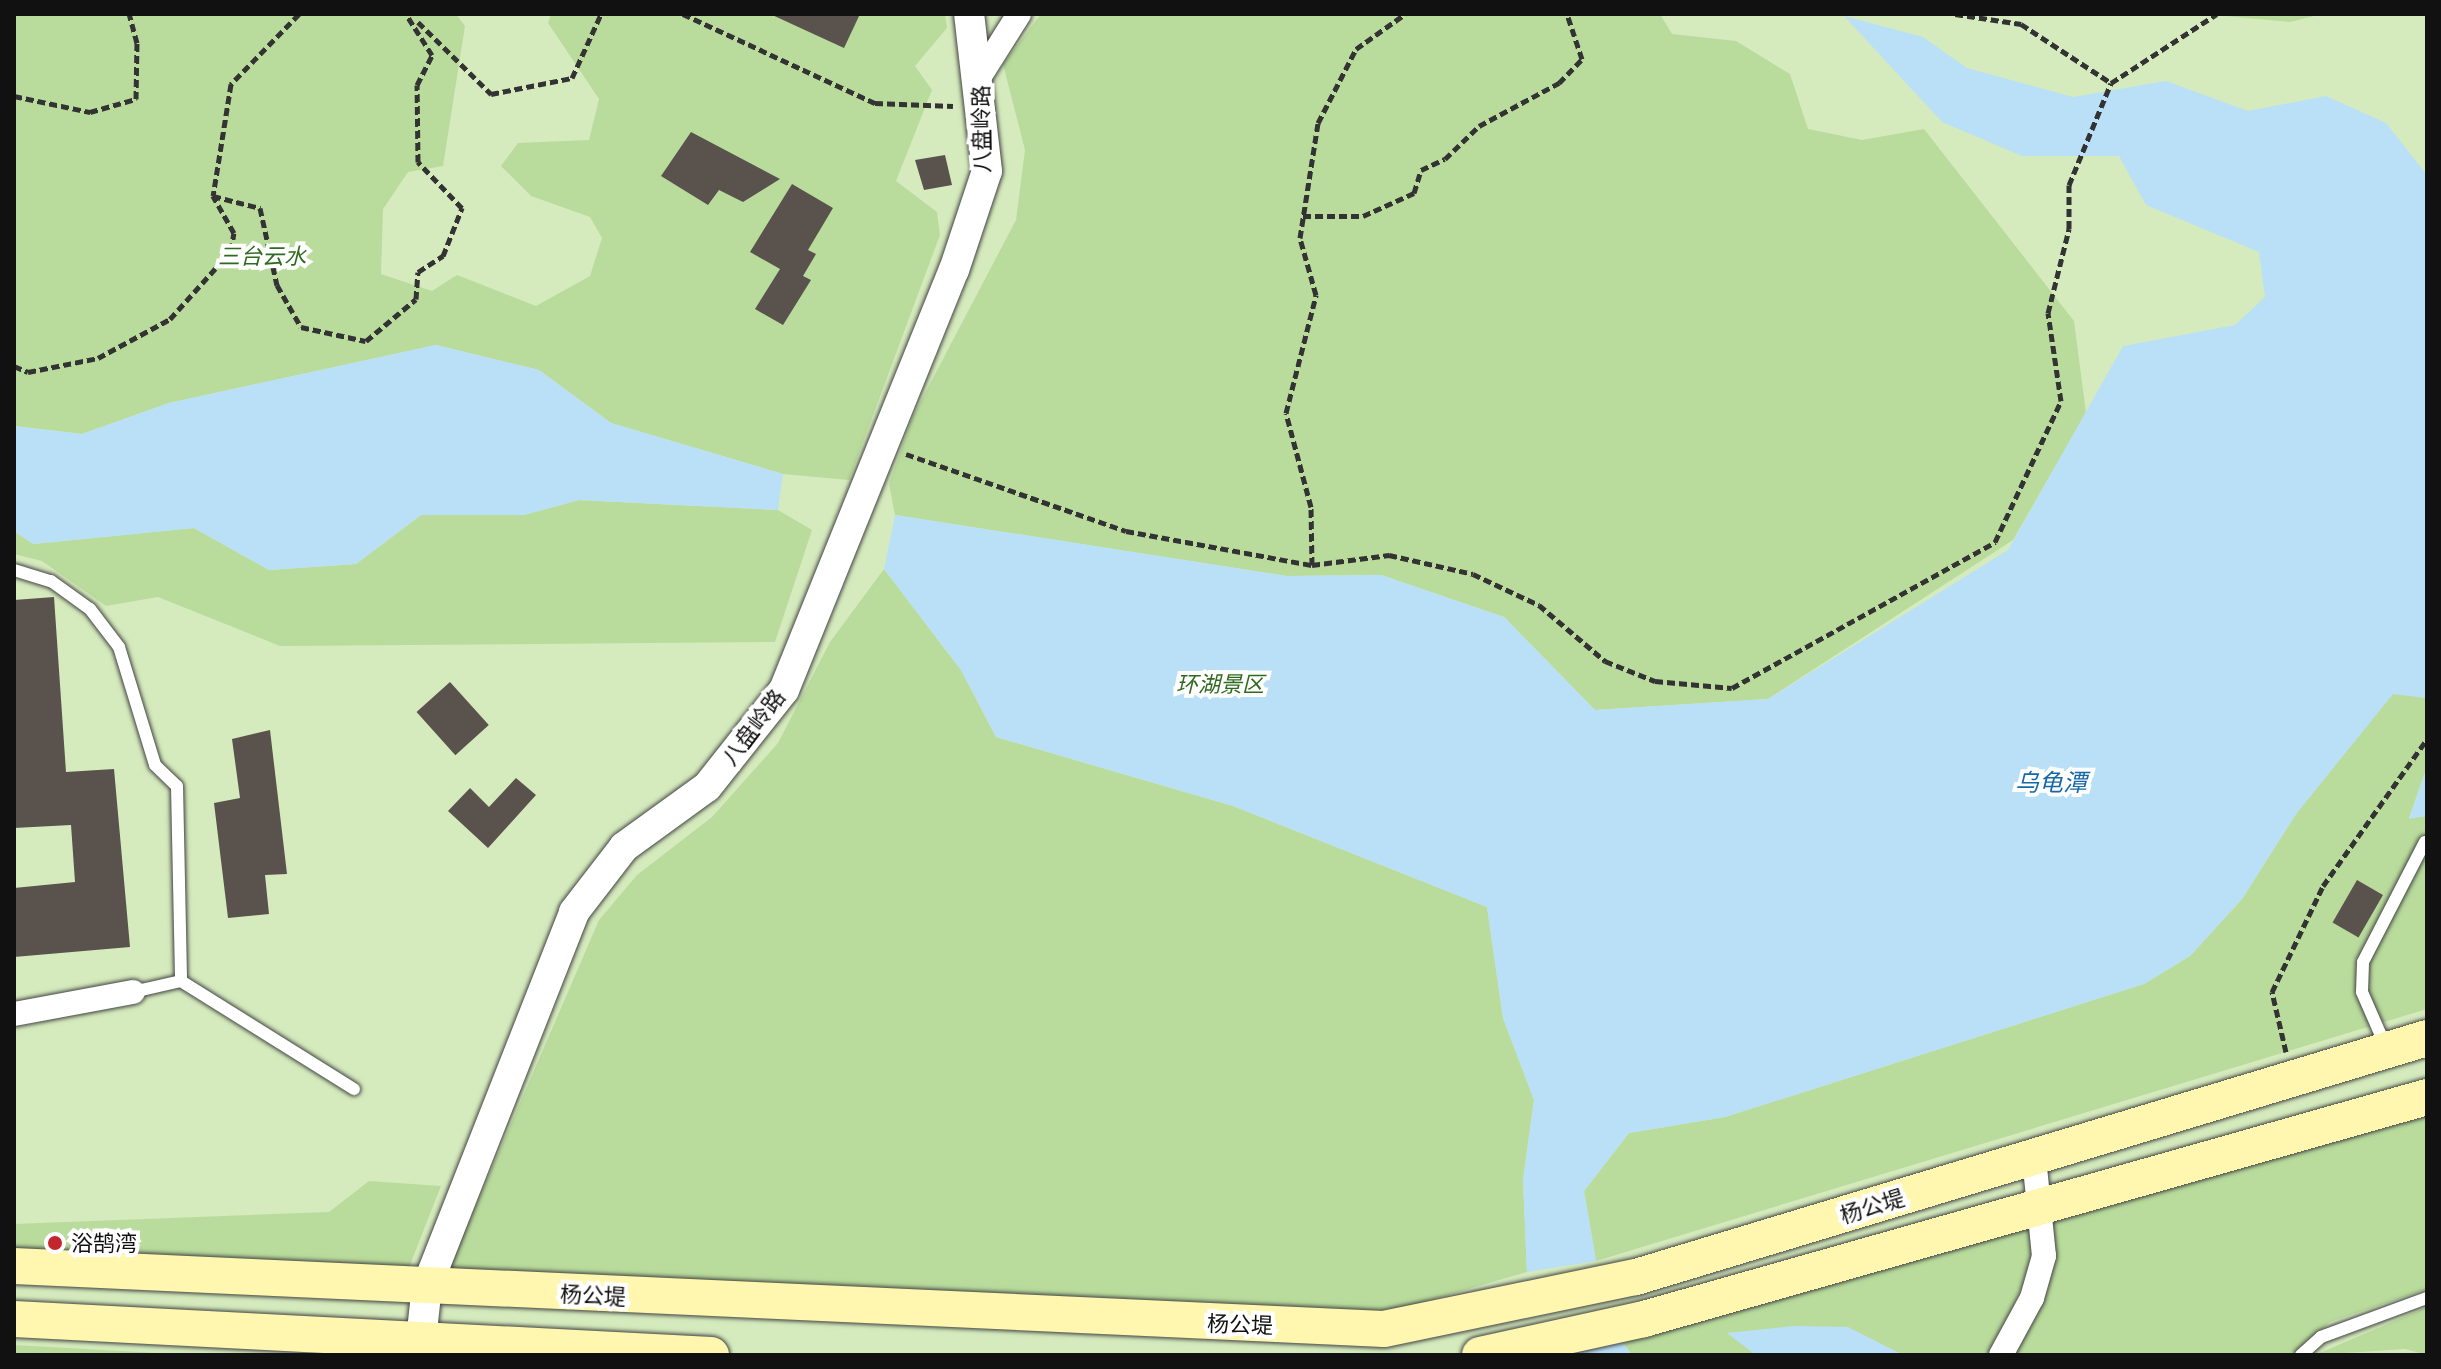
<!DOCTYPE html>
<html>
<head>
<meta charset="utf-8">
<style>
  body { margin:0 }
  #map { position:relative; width:2441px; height:1369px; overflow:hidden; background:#fffdf5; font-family:"Playfair Display","Noto Sans SC",serif }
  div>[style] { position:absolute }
  .green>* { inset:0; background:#d5ebbd; transform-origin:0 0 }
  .forest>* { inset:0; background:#b9dc9c }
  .water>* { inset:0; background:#b9e0f7 }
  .building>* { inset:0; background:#5a524d; transform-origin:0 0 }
  .path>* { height:5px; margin-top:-2.5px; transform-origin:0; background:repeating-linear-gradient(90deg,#333 0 8px,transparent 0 12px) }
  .roads { filter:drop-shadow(0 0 2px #444) drop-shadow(0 0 2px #444) }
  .service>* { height:12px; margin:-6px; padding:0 6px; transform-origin:6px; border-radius:6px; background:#fff }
  .minor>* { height:24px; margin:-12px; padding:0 12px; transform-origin:12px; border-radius:12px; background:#fff }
  .tertiary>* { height:30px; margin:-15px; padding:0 15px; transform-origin:15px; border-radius:15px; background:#fff }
  .secondary>* { height:36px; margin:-18px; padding:0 18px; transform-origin:18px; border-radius:18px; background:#fff6b0 }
  .dots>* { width:22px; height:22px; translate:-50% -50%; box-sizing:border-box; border:4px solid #fff; border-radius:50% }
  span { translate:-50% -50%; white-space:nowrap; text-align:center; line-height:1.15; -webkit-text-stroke:8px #fff; paint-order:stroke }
  .street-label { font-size:22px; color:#111 }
  .park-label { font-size:22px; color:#2f6b1f; font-style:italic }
  .poi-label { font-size:22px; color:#111 }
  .left { translate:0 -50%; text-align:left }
  .water-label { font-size:24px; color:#1768a6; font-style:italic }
  .frame { position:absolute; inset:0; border:16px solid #111; pointer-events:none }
</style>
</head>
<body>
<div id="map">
  <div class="green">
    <i style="left:14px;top:14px;width:2413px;height:1341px"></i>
  </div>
  <div class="forest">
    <i style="clip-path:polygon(14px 14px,456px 14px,465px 26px,443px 166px,408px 172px,383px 209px,381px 274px,432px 291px,457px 275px,536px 306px,590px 276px,602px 238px,590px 217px,531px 196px,501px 166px,518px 143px,589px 140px,599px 99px,548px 23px,551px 14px,945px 14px,947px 28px,915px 66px,932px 90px,896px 181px,937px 212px,940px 235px,849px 480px,783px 474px,611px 423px,539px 370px,436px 345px,169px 403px,82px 434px,14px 426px)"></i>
    <i style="clip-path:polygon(1041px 14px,1660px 14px,1672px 34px,1736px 41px,1790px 74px,1808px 129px,1862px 140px,1924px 129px,2074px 321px,2086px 413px,2013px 540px,1768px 699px,1595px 710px,1504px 617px,1381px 575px,1287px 576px,895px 515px,889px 484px,913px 416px,1016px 220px,1025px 150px,1003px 64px)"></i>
    <i style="clip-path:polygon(2204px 14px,2322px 14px,2290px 22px)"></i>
    <i style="clip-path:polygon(579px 500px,778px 510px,812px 530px,775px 642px,280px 646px,158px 597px,106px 606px,42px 561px,14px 554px,14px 531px,33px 544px,194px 528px,269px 570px,356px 564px,421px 515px,524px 515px)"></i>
    <i style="clip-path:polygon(884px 569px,961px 670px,996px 737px,1233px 806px,1487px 907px,1503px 1018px,1534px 1100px,1523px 1180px,1527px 1272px,1379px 1315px,445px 1277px,599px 920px,637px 875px,712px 817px,778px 743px,830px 642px)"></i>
    <i style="clip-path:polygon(2393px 693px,2427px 698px,2427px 767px,2409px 818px,2427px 816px,2427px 1009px,1596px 1261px,1584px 1191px,1629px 1133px,1725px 1117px,2144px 984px,2190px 956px,2242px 899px,2296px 814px)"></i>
    <i style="clip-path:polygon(2427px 1107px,2427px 1289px,2330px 1322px,2292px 1355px,2013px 1355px,2049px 1287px,2050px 1215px)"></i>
    <i style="clip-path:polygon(369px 1181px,441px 1186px,408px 1270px,14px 1251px,14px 1224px,329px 1212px)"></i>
    <i style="clip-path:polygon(2034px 1225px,2036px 1256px,1991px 1355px,1904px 1355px,1840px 1327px,1728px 1333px,1756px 1355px,1632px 1355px,1618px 1336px)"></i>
    <i style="clip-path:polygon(2427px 1307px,2427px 1355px,2405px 1349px,2315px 1355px)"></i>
    <i style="clip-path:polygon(14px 1345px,193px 1355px,14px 1355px)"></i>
  </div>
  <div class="water">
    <i style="clip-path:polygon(1844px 16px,1923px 37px,1967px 68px,2073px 97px,2166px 81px,2248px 111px,2326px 96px,2386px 123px,2427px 175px,2427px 698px,2393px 694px,2296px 814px,2242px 899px,2190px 956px,2144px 984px,1725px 1117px,1629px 1133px,1584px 1191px,1596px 1261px,1527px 1272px,1523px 1180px,1534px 1100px,1503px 1018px,1487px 907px,1233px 806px,996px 737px,961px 670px,884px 569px,895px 515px,1287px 576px,1381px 575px,1504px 617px,1595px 710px,1768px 699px,2008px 550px,2123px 346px,2235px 325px,2265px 297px,2259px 252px,2146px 205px,2119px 156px,2022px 156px,1942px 122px)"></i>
    <i style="clip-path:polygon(436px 345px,539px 370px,611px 423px,783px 474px,778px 510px,579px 500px,524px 515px,421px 515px,356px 564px,269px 570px,194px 528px,33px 544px,14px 531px,14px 426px,82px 434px,169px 403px)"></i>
    <i style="clip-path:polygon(2427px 767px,2427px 816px,2409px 819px)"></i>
    <i style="clip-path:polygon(1794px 1326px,1848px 1327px,1903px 1355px,1756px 1355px,1727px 1333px)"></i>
    <i style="clip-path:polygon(1618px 1336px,1632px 1355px,1553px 1355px)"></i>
  </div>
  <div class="building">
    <i style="clip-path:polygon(770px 14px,860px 14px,844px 48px)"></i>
    <i style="clip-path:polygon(691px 132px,780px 179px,743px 202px,719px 190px,708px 205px,661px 176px)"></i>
    <i style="clip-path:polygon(945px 155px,952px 185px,924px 190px,915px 160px)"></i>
    <i style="clip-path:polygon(792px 184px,833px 208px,808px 250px,816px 254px,803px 276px,811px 280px,783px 325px,755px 309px,780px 269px,750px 252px)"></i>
    <i style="clip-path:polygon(54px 597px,66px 772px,114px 769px,130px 947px,14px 957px,14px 888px,75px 882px,71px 825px,14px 828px,14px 600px)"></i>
    <i style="left:450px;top:682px;width:58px;height:45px;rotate:48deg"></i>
    <i style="clip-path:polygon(270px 730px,287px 874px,265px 875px,269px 914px,228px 918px,214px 803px,240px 798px,232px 739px)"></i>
    <i style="clip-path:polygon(516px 778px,536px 795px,488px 848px,448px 811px,470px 788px,489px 807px)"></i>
    <i style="left:2357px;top:880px;width:30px;height:49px;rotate:30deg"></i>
  </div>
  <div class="path">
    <i style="left:299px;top:14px;width:98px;rotate:134.2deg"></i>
    <i style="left:231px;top:84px;width:113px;rotate:99.1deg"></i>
    <i style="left:213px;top:196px;width:49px;rotate:14.3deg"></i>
    <i style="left:260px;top:208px;width:79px;rotate:77.6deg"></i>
    <i style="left:277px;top:285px;width:48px;rotate:60.3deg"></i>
    <i style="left:301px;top:327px;width:66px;rotate:12.2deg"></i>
    <i style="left:366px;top:341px;width:65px;rotate:-40deg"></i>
    <i style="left:416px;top:299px;width:27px;rotate:-86deg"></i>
    <i style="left:418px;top:272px;width:30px;rotate:-33deg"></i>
    <i style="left:443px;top:256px;width:52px;rotate:-68.4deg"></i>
    <i style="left:462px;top:208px;width:64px;rotate:-133.7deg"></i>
    <i style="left:418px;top:162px;width:77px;rotate:-90.7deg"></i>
    <i style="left:417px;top:85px;width:34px;rotate:-63deg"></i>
    <i style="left:432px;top:55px;width:49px;rotate:-122.4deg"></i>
    <i style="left:683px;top:14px;width:212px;rotate:24.9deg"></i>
    <i style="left:875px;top:103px;width:78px;rotate:2.2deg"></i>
    <i style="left:1955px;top:14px;width:67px;rotate:8.6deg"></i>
    <i style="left:2021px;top:24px;width:108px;rotate:33.2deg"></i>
    <i style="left:418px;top:22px;width:103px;rotate:44.6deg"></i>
    <i style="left:491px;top:94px;width:83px;rotate:-11.2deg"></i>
    <i style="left:572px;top:78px;width:70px;rotate:-65.6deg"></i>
    <i style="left:14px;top:96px;width:78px;rotate:11.9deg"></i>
    <i style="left:90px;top:112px;width:48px;rotate:-15.8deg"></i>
    <i style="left:136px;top:99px;width:56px;rotate:-89deg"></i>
    <i style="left:137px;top:43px;width:30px;rotate:-105deg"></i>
    <i style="left:1303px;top:216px;width:60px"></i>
    <i style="left:1363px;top:216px;width:56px;rotate:-24.3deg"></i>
    <i style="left:1414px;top:193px;width:24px;rotate:-73deg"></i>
    <i style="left:1421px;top:170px;width:26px;rotate:-25deg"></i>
    <i style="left:1445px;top:159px;width:47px;rotate:-44.1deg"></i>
    <i style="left:1479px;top:126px;width:91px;rotate:-28.3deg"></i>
    <i style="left:1559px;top:83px;width:33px;rotate:-46deg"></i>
    <i style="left:1582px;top:59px;width:47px;rotate:-108.4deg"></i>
    <i style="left:14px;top:366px;width:15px;rotate:23deg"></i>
    <i style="left:28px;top:372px;width:71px;rotate:-11.3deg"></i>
    <i style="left:98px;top:358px;width:82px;rotate:-28.4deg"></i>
    <i style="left:170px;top:319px;width:91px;rotate:-48.1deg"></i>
    <i style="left:231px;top:251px;width:18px;rotate:-81deg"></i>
    <i style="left:234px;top:233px;width:43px;rotate:-119.6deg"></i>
    <i style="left:906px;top:454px;width:233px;rotate:19.3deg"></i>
    <i style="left:1126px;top:531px;width:189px;rotate:10.4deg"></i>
    <i style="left:1312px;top:565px;width:78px;rotate:-7.4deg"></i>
    <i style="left:1389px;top:555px;width:86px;rotate:12.7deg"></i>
    <i style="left:1473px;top:574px;width:73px;rotate:25.2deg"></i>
    <i style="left:1539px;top:605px;width:87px;rotate:40.3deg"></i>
    <i style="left:1605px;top:661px;width:54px;rotate:21.8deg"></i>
    <i style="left:1655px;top:681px;width:77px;rotate:5.2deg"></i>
    <i style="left:1732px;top:688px;width:301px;rotate:-29deg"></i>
    <i style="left:1995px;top:542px;width:156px;rotate:-64.9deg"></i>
    <i style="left:2061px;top:401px;width:89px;rotate:-98.4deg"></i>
    <i style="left:2048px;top:313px;width:87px;rotate:-76deg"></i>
    <i style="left:2069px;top:229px;width:44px;rotate:-90deg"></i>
    <i style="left:2069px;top:185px;width:110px;rotate:-67.6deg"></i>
    <i style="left:2111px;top:83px;width:126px;rotate:-33.1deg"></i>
    <i style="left:1312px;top:565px;width:58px;rotate:-91deg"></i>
    <i style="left:1311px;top:507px;width:97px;rotate:-104.9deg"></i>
    <i style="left:1286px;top:413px;width:122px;rotate:-75.7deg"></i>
    <i style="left:1316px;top:295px;width:59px;rotate:-105.7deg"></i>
    <i style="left:1300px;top:238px;width:116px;rotate:-81.1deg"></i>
    <i style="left:1318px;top:123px;width:83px;rotate:-62.8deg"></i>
    <i style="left:1356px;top:49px;width:60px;rotate:-35.5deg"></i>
    <i style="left:2286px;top:1052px;width:62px;rotate:-103.1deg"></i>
    <i style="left:2272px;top:992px;width:118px;rotate:-64.3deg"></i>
    <i style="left:2323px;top:886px;width:180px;rotate:-54.7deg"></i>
  </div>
  <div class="roads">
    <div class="service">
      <i style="left:14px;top:570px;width:39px;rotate:17deg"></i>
      <i style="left:51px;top:581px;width:48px;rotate:35.7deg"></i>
      <i style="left:90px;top:609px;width:48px;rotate:52.7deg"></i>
      <i style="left:119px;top:647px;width:123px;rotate:73deg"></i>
      <i style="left:155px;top:765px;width:30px;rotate:44deg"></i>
      <i style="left:177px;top:786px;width:195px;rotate:88.8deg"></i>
      <i style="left:181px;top:981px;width:49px;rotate:167.1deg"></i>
      <i style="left:181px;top:981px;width:204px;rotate:32deg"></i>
      <i style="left:2386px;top:1047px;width:60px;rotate:-113.6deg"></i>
      <i style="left:2362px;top:992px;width:30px;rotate:-88deg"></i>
      <i style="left:2363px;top:962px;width:135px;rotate:-62.7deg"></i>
      <i style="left:2301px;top:1355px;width:27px;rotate:-42deg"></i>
      <i style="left:2321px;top:1337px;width:113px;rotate:-20.2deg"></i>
    </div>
    <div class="minor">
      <i style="left:980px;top:76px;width:73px;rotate:-57.8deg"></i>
      <i style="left:14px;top:1014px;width:121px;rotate:-10.5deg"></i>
      <i style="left:2001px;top:1355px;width:65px;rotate:-61.5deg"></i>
      <i style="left:2032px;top:1298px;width:44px;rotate:-74.1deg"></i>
      <i style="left:2044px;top:1256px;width:100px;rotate:-95.8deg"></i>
    </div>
    <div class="tertiary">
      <i style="left:421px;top:1340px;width:54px;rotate:-83.7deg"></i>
      <i style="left:427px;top:1286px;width:402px;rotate:-68.5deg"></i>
      <i style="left:574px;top:912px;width:82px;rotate:-52.4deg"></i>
      <i style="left:624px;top:847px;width:102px;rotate:-35.9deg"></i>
      <i style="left:707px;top:787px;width:124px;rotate:-51.6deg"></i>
      <i style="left:784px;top:690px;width:453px;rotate:-68deg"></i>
      <i style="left:954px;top:270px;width:104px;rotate:-71.6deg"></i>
      <i style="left:987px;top:171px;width:158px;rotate:-96.5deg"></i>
    </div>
    <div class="secondary">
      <i style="left:14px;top:1266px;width:1371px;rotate:2.63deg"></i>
      <i style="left:1384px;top:1329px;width:257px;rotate:-11.7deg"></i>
      <i style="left:1636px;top:1277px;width:826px;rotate:-16.81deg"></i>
      <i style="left:14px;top:1319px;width:698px;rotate:2.96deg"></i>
      <i style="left:1480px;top:1355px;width:168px;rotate:-12.4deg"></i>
      <i style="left:1644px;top:1319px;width:814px;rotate:-15.83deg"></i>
    </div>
  </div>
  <div class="dots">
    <i style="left:55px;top:1243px;background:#c4262e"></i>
  </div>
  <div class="street-label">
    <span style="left:981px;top:129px;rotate:-91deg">八盘岭路</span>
    <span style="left:753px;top:727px;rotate:-53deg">八盘岭路</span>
    <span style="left:1872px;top:1206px;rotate:-17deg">杨公堤</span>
    <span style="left:593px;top:1295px;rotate:3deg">杨公堤</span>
    <span style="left:1240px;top:1324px;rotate:2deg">杨公堤</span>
  </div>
  <div class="park-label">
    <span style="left:262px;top:256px">三台云水</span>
    <span style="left:1220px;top:684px">环湖景区</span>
  </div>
  <div class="poi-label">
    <span class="left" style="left:71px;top:1243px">浴鹄湾</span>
  </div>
  <div class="water-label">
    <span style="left:2051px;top:782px">乌龟潭</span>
  </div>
  <div class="frame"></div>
</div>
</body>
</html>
